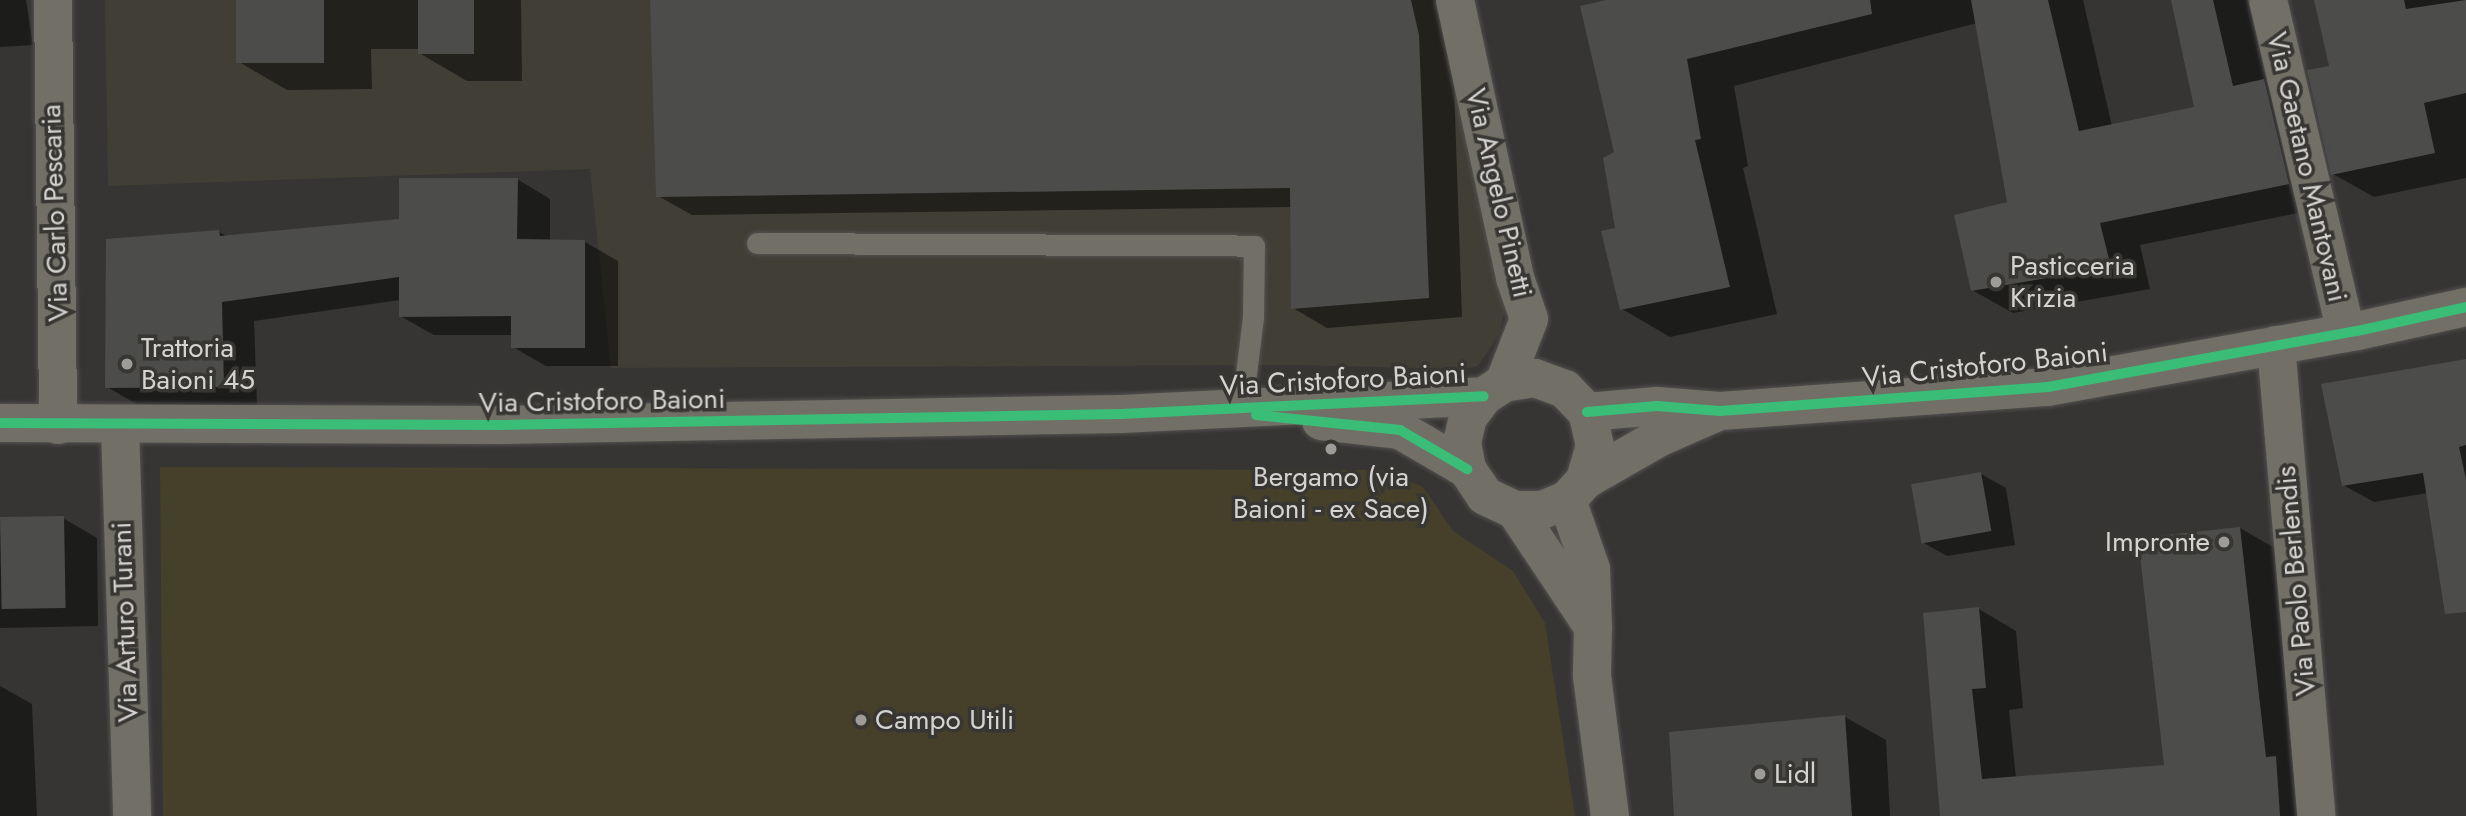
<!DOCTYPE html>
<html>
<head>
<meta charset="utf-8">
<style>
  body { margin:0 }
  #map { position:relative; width:2466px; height:816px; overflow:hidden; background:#363533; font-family:Jost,sans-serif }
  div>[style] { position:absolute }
  .built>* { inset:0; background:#403e35 }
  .green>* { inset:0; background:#46402b }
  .shadow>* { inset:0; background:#0007 }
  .building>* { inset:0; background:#4c4c4b; transform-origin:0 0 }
  .roads { filter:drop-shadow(0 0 2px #525150) drop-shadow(0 0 2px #525150) }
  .service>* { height:21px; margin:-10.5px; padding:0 10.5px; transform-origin:10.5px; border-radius:10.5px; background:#727066 }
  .minor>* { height:38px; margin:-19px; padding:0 19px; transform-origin:19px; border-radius:19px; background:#727066 }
  .tertiary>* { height:38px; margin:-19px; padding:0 19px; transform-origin:19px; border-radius:19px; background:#727066 }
  .cycleway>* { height:10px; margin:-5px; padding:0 5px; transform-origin:5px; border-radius:5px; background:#3abd76 }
  .dots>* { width:19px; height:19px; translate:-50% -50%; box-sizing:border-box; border:4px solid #373632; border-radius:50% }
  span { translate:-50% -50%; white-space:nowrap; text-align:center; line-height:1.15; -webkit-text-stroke:7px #373632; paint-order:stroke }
  .street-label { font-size:28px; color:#d4d3d0 }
  .poi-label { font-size:28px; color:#d4d3d0 }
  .left { translate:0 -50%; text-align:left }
  .right { translate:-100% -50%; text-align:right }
</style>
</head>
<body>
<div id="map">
  <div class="built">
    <i style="clip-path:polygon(105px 0,1438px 0,1506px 306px,1499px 335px,1478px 366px,1461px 369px,1291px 365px,611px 368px,590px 169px,108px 186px)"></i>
  </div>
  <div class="green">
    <i style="clip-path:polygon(160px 467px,1383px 470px,1423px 487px,1453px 531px,1513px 571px,1545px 623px,1575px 816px,163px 816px)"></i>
  </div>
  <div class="shadow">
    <i style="clip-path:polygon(0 0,26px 0,33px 45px,0 47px)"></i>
    <i style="clip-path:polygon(238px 0,521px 0,522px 81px,467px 81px,419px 53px,419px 49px,371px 49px,372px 89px,287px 90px,239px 62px)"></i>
    <i style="clip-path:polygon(652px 0,1440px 0,1453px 55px,1462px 317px,1327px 328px,1293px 308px,1292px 207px,692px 215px,658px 196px)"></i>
    <i style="clip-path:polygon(1614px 0,2083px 0,2112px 126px,2196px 108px,2172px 0,2248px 0,2267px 83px,2304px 105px,2328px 207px,2140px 245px,2150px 289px,2013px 313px,1972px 290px,2009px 203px,1977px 23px,1734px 86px,1748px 166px,1743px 168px,1777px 314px,1670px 337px,1622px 309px)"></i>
    <i style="clip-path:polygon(2316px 0,2466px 0,2466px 178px,2374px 197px,2333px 174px,2331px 67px)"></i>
    <i style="clip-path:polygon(517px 179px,550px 199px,550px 241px,585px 242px,618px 261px,618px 366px,546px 366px,513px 347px,513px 335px,434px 335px,400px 316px,400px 300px,254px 321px,257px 405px,140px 406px,107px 387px,219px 232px,228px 237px,401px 221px)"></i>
    <i style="clip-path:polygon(2466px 361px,2466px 597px,2428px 493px,2374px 502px,2343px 485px)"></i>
    <i style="clip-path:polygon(1981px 474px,2006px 488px,2015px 545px,1947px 556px,1922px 542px)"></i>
    <i style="clip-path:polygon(63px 518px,97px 538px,98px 626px,0 628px,0 519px)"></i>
    <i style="clip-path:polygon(2240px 528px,2278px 550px,2316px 816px,1942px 816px,1979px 609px,2016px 631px,2023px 708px,2009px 710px,2016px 778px,2166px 766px)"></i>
    <i style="clip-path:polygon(0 686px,32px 704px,37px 816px,0 816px)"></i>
    <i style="clip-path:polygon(1845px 717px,1886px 740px,1890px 816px,1676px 816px)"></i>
  </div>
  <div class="building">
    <i style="left:236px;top:0;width:88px;height:63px"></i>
    <i style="left:418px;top:0;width:56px;height:54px"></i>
    <i style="clip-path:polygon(650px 0,1411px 0,1419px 35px,1429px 298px,1291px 309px,1290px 188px,656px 197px)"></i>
    <i style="clip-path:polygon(1606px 0,1870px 0,1872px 14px,1687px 59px,1701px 139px,1695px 140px,1730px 287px,1620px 310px,1601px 231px,1615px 228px,1603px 158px,1614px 152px,1580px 6px)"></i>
    <i style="clip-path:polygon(1971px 0,2048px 0,2079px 131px,2194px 107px,2171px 0,2213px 0,2233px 86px,2264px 79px,2289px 184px,2100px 223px,2111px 267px,1971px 291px,1954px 215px,2007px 202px)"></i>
    <i style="clip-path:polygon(2314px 0,2404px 0,2406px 9px,2466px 0,2466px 93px,2424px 103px,2435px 153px,2331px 175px,2307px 70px,2329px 66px)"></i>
    <i style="clip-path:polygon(399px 178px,518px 178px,517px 239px,585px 240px,585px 348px,511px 348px,511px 316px,399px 317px,399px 277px,222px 302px,224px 387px,105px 388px,106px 239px,219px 230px,220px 236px,399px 219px)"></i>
    <i style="clip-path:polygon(2466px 359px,2466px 445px,2459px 447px,2466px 479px,2466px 612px,2445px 614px,2423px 473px,2342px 486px,2321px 384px)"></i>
    <i style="left:1981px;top:472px;width:60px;height:71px;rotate:80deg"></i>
    <i style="left:64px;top:516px;width:92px;height:64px;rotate:89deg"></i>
    <i style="clip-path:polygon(2240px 527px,2266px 757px,2276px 756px,2280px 816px,1940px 816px,1923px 613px,1979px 607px,1986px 688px,1972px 689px,1982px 779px,2164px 765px,2138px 538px)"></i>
    <i style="clip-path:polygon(1845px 715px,1852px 816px,1674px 816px,1669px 732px)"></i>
  </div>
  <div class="roads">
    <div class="service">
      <i style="left:757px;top:243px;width:497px;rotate:0.3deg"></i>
      <i style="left:1254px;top:246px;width:71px;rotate:90.8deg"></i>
      <i style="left:1253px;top:317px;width:91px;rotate:97deg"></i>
    </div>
    <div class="minor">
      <i style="left:53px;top:0;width:425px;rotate:89.3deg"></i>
      <i style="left:1455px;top:0;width:284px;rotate:77.8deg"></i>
      <i style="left:1515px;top:278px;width:43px;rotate:71.1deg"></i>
      <i style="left:1529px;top:319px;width:69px;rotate:111.3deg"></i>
      <i style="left:2268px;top:0;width:342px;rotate:76.8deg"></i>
      <i style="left:2276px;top:345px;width:473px;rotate:85.1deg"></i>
      <i style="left:120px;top:427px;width:389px;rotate:88.2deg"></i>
      <i style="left:1567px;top:500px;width:73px;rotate:70.8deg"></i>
      <i style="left:1591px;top:569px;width:56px;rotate:88deg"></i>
      <i style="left:1515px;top:510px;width:141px;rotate:56.3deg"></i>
      <i style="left:1593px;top:627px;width:49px;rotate:91.2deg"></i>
      <i style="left:1592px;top:676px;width:141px;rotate:82.7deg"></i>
    </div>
    <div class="tertiary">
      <i style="left:1587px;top:412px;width:70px;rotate:-4.9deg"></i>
      <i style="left:1657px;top:406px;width:63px;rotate:4.5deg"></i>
      <i style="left:1720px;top:411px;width:329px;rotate:-4.2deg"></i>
      <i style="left:2048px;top:387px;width:314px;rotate:-10.3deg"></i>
      <i style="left:2357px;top:331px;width:112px;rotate:-12.4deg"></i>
      <i style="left:1321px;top:421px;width:80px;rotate:6.5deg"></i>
      <i style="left:1400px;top:430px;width:78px;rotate:30.2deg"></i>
      <i style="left:0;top:423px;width:501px;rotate:0.23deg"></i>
      <i style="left:501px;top:425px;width:620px;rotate:-1.02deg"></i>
      <i style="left:1121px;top:414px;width:363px;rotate:-2.8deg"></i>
      <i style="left:1585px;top:480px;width:35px;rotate:-74deg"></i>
      <i style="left:1595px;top:446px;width:35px;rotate:-103deg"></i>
      <i style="left:1587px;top:412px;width:32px;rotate:-134deg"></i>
      <i style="left:1565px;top:389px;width:32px;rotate:-160deg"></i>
      <i style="left:1535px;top:378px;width:31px;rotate:171deg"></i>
      <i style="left:1504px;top:383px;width:24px;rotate:147deg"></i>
      <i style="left:1484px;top:396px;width:26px;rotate:127deg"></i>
      <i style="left:1468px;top:417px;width:27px;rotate:103deg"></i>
      <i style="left:1462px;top:443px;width:26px;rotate:79deg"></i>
      <i style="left:1467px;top:469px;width:32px;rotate:56deg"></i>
      <i style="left:1485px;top:496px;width:33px;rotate:25deg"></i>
      <i style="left:1515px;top:510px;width:27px"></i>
      <i style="left:1542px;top:510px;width:27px;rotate:-22deg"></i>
      <i style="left:1567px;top:500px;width:27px;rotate:-48deg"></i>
      <i style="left:1585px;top:480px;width:86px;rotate:-29.8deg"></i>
      <i style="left:1660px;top:437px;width:60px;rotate:-23.6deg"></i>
    </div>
  </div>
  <div class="cycleway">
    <i style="left:1587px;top:412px;width:70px;rotate:-4.9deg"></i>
    <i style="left:1657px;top:406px;width:63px;rotate:4.5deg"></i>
    <i style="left:1720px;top:411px;width:329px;rotate:-4.2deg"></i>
    <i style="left:2048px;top:387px;width:314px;rotate:-10.3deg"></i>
    <i style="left:2357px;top:331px;width:112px;rotate:-12.4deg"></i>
    <i style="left:1256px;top:415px;width:145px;rotate:5.9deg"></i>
    <i style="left:1400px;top:430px;width:78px;rotate:30.2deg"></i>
    <i style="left:0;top:423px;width:501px;rotate:0.23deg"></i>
    <i style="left:501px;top:425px;width:620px;rotate:-1.02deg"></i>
    <i style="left:1121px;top:414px;width:363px;rotate:-2.8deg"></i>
  </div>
  <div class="dots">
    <i style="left:1996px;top:282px;background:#9d9c99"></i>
    <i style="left:127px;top:364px;background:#9d9c99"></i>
    <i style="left:1331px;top:449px;background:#9d9c99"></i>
    <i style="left:2224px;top:542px;background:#9d9c99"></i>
    <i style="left:861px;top:720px;background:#9d9c99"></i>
    <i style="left:1760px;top:774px;background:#9d9c99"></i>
  </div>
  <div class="street-label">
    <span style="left:2307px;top:167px;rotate:77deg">Via Gaetano Mantovani</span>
    <span style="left:1499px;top:193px;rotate:77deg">Via Angelo Pinetti</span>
    <span style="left:55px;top:213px;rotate:-92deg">Via Carlo Pescaria</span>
    <span style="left:1985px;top:365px;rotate:-6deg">Via Cristoforo Baioni</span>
    <span style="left:1343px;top:380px;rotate:-3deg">Via Cristoforo Baioni</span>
    <span style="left:602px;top:401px;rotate:-1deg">Via Cristoforo Baioni</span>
    <span style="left:2296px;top:581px;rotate:-95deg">Via Paolo Berlendis</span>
    <span style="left:125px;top:622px;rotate:-92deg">Via Arturo Turani</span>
  </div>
  <div class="poi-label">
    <span class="left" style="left:2010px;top:282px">Pasticceria<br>Krizia</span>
    <span class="left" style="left:141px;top:364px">Trattoria<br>Baioni 45</span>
    <span style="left:1331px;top:493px">Bergamo (via<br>Baioni - ex Sace)</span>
    <span class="right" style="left:2210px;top:542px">Impronte</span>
    <span class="left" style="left:875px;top:720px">Campo Utili</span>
    <span class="left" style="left:1774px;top:774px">Lidl</span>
  </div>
</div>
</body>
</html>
